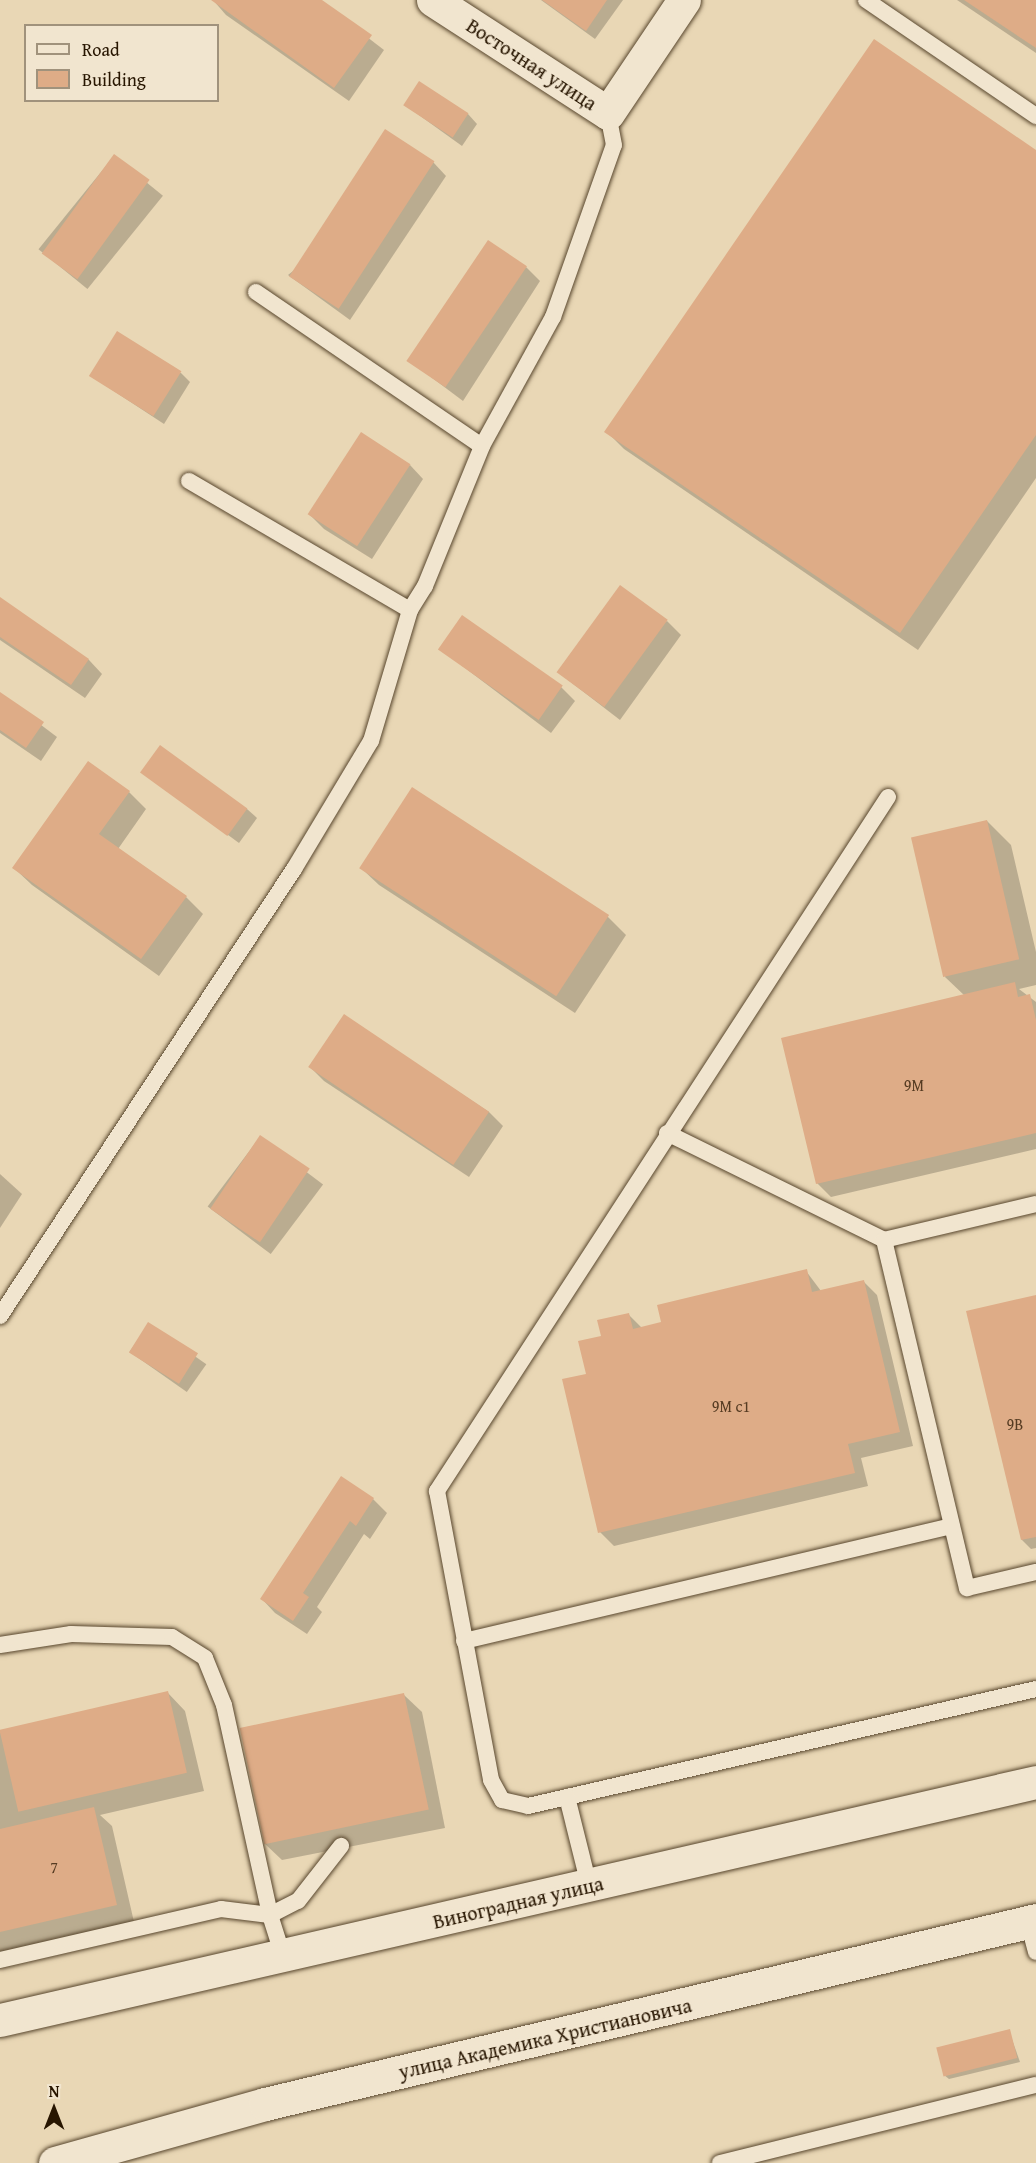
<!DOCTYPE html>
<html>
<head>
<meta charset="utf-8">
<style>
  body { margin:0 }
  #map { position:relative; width:1036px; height:2163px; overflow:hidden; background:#e9d7b5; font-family:"Gentium Book Plus",serif }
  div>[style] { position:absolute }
  .shadow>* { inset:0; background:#0003; transform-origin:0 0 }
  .building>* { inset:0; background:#deac87; transform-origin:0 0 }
  .roads { filter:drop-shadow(0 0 2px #58462d) drop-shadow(0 0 2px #58462d) }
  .service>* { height:16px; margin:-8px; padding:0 8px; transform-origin:8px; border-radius:8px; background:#f1e5cf }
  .minor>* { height:33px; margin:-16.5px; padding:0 16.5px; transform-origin:16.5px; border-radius:16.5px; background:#f1e5cf }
  .tertiary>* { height:33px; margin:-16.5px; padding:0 16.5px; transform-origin:16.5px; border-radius:16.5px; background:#f1e5cf }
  span { translate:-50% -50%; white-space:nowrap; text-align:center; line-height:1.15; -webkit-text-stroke:4.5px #f1e5cf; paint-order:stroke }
  .number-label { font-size:16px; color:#553b22 }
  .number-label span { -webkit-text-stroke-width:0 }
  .street-label { font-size:20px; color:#271500 }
  .legend { position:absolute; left:24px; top:24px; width:195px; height:78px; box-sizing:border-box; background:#f1e5cf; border:2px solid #a0927c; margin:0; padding:8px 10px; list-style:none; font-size:18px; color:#271500 }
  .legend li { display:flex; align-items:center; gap:12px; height:30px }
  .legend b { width:30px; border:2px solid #a0927c }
  .north { position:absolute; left:24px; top:2079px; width:60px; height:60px; -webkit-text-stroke:4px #f1e5cf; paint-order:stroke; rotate:0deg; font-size:16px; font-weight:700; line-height:24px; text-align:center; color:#271500 }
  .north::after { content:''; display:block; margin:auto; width:21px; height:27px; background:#271500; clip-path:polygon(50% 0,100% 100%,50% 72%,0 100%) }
</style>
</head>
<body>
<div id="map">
  <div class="shadow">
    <i style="clip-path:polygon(213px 0,319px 0,384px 50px,349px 101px,226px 15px)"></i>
    <i style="clip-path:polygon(541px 0,623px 0,595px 39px)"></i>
    <i style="clip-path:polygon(957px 0,1036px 0,1036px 53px)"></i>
    <i style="clip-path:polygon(405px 105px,468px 114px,477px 124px,462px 146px)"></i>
    <i style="clip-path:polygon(1036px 152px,1036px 478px,918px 650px,624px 449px,606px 431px)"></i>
    <i style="left:114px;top:156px;width:63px;height:120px;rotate:39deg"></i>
    <i style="clip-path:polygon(433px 162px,446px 176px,350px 320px,288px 275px)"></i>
    <i style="clip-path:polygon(526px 267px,540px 281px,463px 401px,411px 362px)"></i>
    <i style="clip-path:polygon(181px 373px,190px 382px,164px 424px,91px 376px)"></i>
    <i style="clip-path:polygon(410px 465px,423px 479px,372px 559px,324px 529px,310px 515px)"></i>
    <i style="clip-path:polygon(0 599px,89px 660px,102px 674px,85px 698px,0 640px)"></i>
    <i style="clip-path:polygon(667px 621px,681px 635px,620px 720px,559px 673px)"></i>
    <i style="clip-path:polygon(440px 649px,561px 687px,575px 701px,551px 733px)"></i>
    <i style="clip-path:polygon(0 694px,57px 737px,41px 761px,0 733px)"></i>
    <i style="clip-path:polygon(142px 772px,247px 809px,257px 818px,239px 843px)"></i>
    <i style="clip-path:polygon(413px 789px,608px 917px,626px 935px,575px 1013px,379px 885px,361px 868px)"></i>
    <i style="clip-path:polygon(129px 792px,146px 809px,118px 849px,186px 897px,203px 914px,159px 976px,32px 885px,14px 868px)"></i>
    <i style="clip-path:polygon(987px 821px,1011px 845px,1036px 952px,1036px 985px,1019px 989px,1036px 1002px,1036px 1149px,831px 1197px,817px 1183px,965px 996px,945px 977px)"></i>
    <i style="clip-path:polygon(344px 1016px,489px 1112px,503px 1126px,469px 1177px,324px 1081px,310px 1067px)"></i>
    <i style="left:260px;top:1137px;width:79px;height:87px;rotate:37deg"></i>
    <i style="clip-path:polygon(0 1174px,22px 1194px,0 1228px)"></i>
    <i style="clip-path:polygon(806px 1271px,821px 1291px,864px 1282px,877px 1295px,913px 1446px,861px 1458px,868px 1486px,614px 1546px,600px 1532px,587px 1375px,603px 1337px,629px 1315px,642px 1328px,663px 1323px)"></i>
    <i style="clip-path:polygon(1036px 1296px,1036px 1548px,1031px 1549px,1022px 1540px)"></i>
    <i style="left:149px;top:1324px;width:70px;height:34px;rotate:35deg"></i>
    <i style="clip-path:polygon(373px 1499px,387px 1513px,370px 1539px,364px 1534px,317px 1607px,322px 1612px,307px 1634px,275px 1613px,262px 1599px)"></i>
    <i style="clip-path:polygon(168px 1693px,185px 1711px,204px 1791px,100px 1815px,112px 1826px,134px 1922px,0 1954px,0 1732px)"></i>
    <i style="clip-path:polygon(404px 1695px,422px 1712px,445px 1828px,282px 1860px,264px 1843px)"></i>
    <i style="clip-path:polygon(1009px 2031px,1020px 2062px,949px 2079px,944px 2075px)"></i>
  </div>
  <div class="building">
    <i style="clip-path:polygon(211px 0,322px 0,372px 35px,334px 88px)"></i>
    <i style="clip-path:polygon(542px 0,607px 0,586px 31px)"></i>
    <i style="clip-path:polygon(964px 0,1036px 0,1036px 48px)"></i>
    <i style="clip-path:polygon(874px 39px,1036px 150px,1036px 435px,900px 633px,604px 432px)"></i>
    <i style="left:419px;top:81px;width:59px;height:29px;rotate:33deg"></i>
    <i style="left:385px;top:129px;width:59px;height:176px;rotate:33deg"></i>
    <i style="left:114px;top:154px;width:44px;height:123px;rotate:36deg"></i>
    <i style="left:488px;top:240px;width:47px;height:146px;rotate:34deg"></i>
    <i style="left:117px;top:331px;width:76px;height:53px;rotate:32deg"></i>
    <i style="left:361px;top:432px;width:59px;height:98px;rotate:33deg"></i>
    <i style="left:620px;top:585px;width:59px;height:108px;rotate:36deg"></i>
    <i style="clip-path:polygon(0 597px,89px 659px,71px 685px,0 637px)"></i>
    <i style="left:462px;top:615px;width:123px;height:42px;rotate:35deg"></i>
    <i style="clip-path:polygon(0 692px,44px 722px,26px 748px,0 730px)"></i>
    <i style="left:160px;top:745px;width:108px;height:34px;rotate:36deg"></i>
    <i style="clip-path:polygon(88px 761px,130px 791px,99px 834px,187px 896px,141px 959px,12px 868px)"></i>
    <i style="left:412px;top:787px;width:235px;height:97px;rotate:33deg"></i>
    <i style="left:987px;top:820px;width:143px;height:78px;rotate:77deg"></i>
    <i style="clip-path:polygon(1015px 982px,1018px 997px,1030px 994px,1036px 1020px,1036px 1133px,816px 1184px,781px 1038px)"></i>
    <i style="left:344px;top:1014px;width:175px;height:64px;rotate:34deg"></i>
    <i style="left:260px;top:1135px;width:60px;height:89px;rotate:34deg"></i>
    <i style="clip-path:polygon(807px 1269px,812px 1292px,864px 1280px,900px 1432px,848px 1444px,855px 1473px,598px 1533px,562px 1379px,586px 1374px,578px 1341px,601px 1336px,597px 1320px,629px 1313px,633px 1329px,661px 1322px,657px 1305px)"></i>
    <i style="clip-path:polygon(1036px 1295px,1036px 1537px,1021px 1540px,966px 1311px)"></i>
    <i style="left:148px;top:1322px;width:59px;height:36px;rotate:32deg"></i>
    <i style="clip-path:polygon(341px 1476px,374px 1498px,356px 1526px,350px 1521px,303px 1593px,309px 1597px,293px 1621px,260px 1599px)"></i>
    <i style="left:168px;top:1691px;width:84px;height:173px;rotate:77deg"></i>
    <i style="left:404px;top:1693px;width:119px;height:168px;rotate:78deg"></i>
    <i style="clip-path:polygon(94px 1807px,117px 1905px,0 1932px,0 1829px)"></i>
    <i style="left:1010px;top:2029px;width:30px;height:76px;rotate:76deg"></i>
  </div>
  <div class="roads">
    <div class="service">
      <i style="left:866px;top:0;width:206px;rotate:34.3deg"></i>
      <i style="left:256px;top:292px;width:273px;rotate:34.3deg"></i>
      <i style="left:189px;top:481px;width:256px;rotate:30.3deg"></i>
      <i style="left:888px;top:797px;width:828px;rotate:123.02deg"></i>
      <i style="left:437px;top:1491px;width:294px;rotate:79.4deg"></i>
      <i style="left:491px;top:1780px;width:23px;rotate:61deg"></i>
      <i style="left:502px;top:1800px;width:27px;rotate:13deg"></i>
      <i style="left:528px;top:1806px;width:521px;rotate:-12.97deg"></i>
      <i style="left:667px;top:1133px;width:242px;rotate:26.2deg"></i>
      <i style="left:1036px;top:1204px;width:156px;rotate:166.7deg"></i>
      <i style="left:884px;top:1240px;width:358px;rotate:76.6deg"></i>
      <i style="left:967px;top:1588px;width:71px;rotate:-13.1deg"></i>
      <i style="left:0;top:1316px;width:535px;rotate:-56.67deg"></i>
      <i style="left:294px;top:869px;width:149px;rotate:-59deg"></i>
      <i style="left:371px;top:741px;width:137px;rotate:-73.4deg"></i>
      <i style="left:410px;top:610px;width:28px;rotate:-58deg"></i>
      <i style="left:425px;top:586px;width:151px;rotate:-67.8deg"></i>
      <i style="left:482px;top:446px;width:147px;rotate:-61.2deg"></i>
      <i style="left:553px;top:317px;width:182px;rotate:-70.5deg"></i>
      <i style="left:614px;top:145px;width:33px;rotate:-101deg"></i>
      <i style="left:464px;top:1641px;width:501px;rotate:-13.26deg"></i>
      <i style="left:0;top:1645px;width:72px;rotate:-8.8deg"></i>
      <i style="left:71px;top:1634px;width:101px;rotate:1.7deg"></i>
      <i style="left:172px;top:1637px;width:39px;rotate:32deg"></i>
      <i style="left:205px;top:1658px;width:51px;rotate:68deg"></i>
      <i style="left:224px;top:1705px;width:215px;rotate:77.6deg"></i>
      <i style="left:270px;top:1915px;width:43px;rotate:72.4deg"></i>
      <i style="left:567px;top:1797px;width:91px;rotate:76deg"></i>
      <i style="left:1028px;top:1922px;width:31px;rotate:75deg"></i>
      <i style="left:0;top:1960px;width:227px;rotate:-13deg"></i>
      <i style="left:221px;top:1909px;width:49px;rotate:7deg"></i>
      <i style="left:270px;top:1915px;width:31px;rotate:-27deg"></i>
      <i style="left:298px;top:1901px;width:70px;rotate:-52deg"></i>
      <i style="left:720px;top:2163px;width:325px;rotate:-13.9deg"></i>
    </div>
    <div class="minor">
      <i style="left:433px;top:0;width:208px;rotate:32.9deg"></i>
      <i style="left:608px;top:113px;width:136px;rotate:-56.1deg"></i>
    </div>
    <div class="tertiary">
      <i style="left:0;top:2020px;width:1063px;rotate:-12.94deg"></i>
      <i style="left:55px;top:2163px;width:218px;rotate:-15.7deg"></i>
      <i style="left:265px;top:2104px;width:793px;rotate:-13.42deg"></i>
    </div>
  </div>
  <div class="number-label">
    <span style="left:914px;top:1085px">9М</span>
    <span style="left:731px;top:1406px">9М с1</span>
    <span style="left:1015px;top:1424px">9В</span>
    <span style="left:54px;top:1867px">7</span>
  </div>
  <div class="street-label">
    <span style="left:532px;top:64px;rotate:33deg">Восточная улица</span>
    <span style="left:518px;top:1902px;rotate:-13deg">Виноградная улица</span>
    <span style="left:545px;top:2038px;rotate:-13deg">улица Академика Христиановича</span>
  </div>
  <ul class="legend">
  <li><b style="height:8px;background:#f1e5cf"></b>Road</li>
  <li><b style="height:16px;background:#deac87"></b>Building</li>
  </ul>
  <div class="north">N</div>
</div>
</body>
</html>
